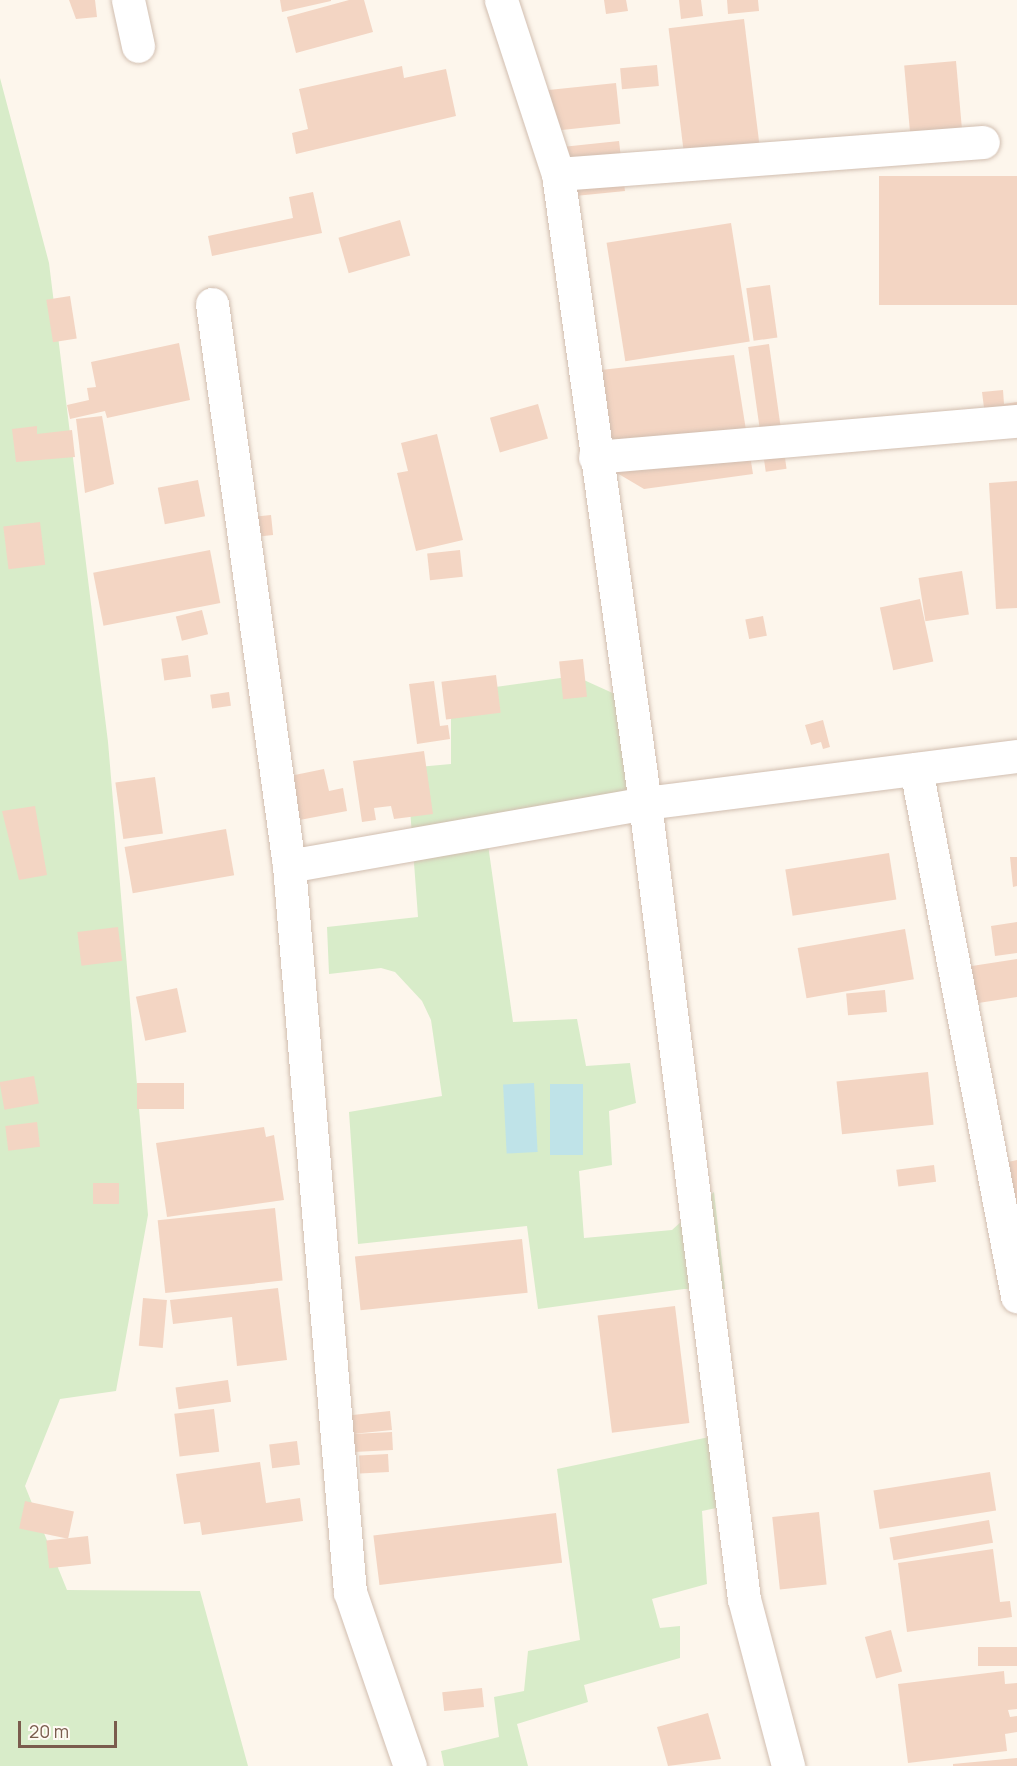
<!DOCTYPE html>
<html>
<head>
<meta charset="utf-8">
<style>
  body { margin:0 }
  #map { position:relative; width:1017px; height:1766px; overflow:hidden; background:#fdf6ec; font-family:Manrope,sans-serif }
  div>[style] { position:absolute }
  .green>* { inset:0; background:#d8ecc9 }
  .water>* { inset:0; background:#bfe3e8; transform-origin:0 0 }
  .building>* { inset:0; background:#f3d5c3; transform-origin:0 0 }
  .roads { filter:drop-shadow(0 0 2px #d1beb0) drop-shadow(0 0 2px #d1beb0) }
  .minor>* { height:33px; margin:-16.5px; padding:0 16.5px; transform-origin:16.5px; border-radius:16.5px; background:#fff }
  span { translate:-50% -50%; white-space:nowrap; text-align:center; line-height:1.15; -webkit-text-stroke:4.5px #fffaf3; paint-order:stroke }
  .scale { position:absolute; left:18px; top:1721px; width:99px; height:27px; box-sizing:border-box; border:3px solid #7a5c4d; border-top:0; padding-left:8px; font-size:18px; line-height:21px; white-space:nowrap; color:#7a5c4d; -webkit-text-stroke:4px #fffaf3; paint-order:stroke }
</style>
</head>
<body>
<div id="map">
  <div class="green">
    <i style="clip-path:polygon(0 78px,49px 263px,108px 742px,148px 1215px,116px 1391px,60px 1399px,25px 1486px,67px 1590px,200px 1591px,248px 1766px,0 1766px)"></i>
    <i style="clip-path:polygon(evenodd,575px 676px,617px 695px,631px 794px,484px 816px,513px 1022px,577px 1019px,586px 1066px,630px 1063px,636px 1103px,609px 1111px,612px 1165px,579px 1171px,584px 1238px,672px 1230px,714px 1192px,725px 1289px,684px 1289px,538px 1309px,527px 1226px,358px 1244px,349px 1112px,442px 1096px,431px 1020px,422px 1001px,395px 972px,381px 968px,329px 974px,327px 927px,418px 917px,407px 768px,451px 764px,451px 693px,575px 676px,550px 1086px,583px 1155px,552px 1153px,550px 1086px)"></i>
    <i style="clip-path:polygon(714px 1436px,721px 1507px,702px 1511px,707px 1584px,652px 1599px,660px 1628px,680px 1626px,680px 1658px,584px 1685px,588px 1702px,517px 1724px,528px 1766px,444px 1766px,441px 1751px,499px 1737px,494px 1697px,524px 1691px,528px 1651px,580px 1640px,557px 1469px)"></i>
  </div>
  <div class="water">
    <i style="left:534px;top:1083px;width:69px;height:31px;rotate:87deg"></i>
    <i style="left:583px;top:1084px;width:71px;height:33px;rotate:90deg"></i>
  </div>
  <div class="building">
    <i style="clip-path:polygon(69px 0,95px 0,97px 17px,76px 19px)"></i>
    <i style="clip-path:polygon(280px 0,331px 0,331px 1px,282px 12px)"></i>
    <i style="clip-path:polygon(349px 0,364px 0,373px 32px,296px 53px,287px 17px)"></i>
    <i style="clip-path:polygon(604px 0,626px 0,628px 11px,606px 14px)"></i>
    <i style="clip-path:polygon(679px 0,701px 0,703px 16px,681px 19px)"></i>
    <i style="clip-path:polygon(727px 0,758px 0,759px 11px,728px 14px)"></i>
    <i style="left:744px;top:19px;width:146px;height:76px;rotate:83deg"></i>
    <i style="left:956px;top:61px;width:81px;height:52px;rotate:85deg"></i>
    <i style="left:657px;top:65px;width:21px;height:37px;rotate:85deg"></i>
    <i style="clip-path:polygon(402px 66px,404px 78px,446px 69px,456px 116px,296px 154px,292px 133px,308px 129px,299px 89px)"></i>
    <i style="left:616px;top:83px;width:41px;height:80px;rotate:84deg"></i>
    <i style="clip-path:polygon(619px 141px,625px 191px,565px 197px,543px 149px)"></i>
    <i style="left:1017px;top:176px;width:129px;height:138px;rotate:90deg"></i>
    <i style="clip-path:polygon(313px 192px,322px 233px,212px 256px,208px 236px,293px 218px,289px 197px)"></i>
    <i style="left:400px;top:220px;width:37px;height:64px;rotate:74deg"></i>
    <i style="left:731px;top:223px;width:120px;height:126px;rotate:81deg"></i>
    <i style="left:770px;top:285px;width:53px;height:24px;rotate:82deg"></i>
    <i style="left:70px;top:296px;width:43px;height:24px;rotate:81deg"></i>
    <i style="clip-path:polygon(179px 343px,190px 400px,107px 418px,105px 411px,70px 419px,67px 405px,89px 400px,87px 388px,96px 387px,91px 362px)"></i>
    <i style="left:769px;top:344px;width:126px;height:21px;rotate:82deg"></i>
    <i style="clip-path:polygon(734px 355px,753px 474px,644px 489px,617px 473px,601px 370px)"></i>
    <i style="clip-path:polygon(1003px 390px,1004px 404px,1017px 402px,1017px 436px,988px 439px,982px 392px)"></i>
    <i style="left:538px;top:404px;width:36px;height:50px;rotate:74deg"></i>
    <i style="clip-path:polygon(102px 416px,114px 484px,85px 493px,76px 419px)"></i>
    <i style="clip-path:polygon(37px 426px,37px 434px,72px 430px,75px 457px,16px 462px,12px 429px)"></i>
    <i style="clip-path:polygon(437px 434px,463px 540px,416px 551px,397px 473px,408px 471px,401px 443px)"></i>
    <i style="left:198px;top:480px;width:37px;height:41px;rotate:79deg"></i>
    <i style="clip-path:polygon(1017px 481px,1017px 608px,996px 609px,989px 483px)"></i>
    <i style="left:271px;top:515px;width:20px;height:21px;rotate:84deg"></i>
    <i style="left:40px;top:522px;width:43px;height:37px;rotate:83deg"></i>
    <i style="left:210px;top:550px;width:54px;height:119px;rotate:79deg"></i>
    <i style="left:460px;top:550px;width:27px;height:33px;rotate:84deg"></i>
    <i style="left:962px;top:571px;width:44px;height:44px;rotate:81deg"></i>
    <i style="left:920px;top:599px;width:64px;height:41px;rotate:78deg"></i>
    <i style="left:202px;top:610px;width:25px;height:27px;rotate:76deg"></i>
    <i style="left:763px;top:616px;width:20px;height:18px;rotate:79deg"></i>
    <i style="left:188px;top:655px;width:22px;height:27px;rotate:82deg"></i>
    <i style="left:583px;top:659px;width:38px;height:24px;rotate:84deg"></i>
    <i style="left:496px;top:675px;width:38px;height:55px;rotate:83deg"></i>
    <i style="clip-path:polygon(434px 681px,440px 726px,448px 725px,450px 739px,417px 744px,409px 684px)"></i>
    <i style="left:229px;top:692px;width:14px;height:19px;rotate:82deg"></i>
    <i style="clip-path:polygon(823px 720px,830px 747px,823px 749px,821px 742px,811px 745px,805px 725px)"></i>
    <i style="clip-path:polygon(424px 751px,433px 814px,394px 819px,391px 806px,374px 808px,376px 820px,362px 822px,353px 761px)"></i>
    <i style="clip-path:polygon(324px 769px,329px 791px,343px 788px,347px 811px,289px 822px,280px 778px)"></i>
    <i style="left:155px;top:777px;width:57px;height:40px;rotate:82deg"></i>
    <i style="clip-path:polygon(35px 806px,47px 875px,19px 880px,2px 811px)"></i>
    <i style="left:226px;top:829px;width:47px;height:103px;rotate:80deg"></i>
    <i style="left:889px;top:853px;width:47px;height:105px;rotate:81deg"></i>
    <i style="clip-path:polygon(1010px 857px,1017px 857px,1017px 886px,1013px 887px)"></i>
    <i style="clip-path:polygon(1017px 922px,1017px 953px,995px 956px,991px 926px)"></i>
    <i style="left:118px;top:927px;width:34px;height:41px;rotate:83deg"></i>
    <i style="left:905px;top:929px;width:51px;height:109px;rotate:80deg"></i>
    <i style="clip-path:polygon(1017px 959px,1017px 997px,959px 1006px,959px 968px)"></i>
    <i style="left:177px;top:988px;width:45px;height:42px;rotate:78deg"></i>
    <i style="left:885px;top:990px;width:22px;height:39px;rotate:85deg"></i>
    <i style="left:928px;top:1072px;width:53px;height:92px;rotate:84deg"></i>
    <i style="left:34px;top:1076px;width:28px;height:35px;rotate:80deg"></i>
    <i style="left:137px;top:1083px;width:47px;height:26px"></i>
    <i style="left:37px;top:1122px;width:25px;height:32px;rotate:83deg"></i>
    <i style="clip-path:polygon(264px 1127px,266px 1137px,274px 1135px,284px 1200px,167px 1217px,156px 1143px)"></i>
    <i style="clip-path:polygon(1017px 1160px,1017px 1202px,1013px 1202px,1008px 1162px)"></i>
    <i style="left:934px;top:1165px;width:17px;height:38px;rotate:83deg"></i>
    <i style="left:119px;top:1183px;width:21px;height:26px;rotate:90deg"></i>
    <i style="left:275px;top:1208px;width:73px;height:118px;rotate:84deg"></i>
    <i style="left:522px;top:1239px;width:54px;height:168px;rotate:84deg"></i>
    <i style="clip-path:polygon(278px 1288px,287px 1360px,237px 1366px,232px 1317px,173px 1324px,170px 1300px)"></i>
    <i style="left:143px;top:1298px;width:24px;height:48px;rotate:5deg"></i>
    <i style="left:675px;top:1306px;width:118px;height:78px;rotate:83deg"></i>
    <i style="left:228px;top:1380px;width:22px;height:53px;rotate:82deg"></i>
    <i style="left:214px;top:1409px;width:43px;height:40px;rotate:83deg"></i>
    <i style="left:390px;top:1411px;width:19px;height:40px;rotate:84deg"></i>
    <i style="left:392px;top:1432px;width:18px;height:39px;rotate:87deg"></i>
    <i style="left:297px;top:1441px;width:24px;height:28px;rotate:83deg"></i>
    <i style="left:388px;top:1454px;width:18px;height:29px;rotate:87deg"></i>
    <i style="clip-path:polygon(260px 1462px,266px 1503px,300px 1498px,303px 1521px,202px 1535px,200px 1522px,184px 1524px,176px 1474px)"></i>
    <i style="left:990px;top:1472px;width:39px;height:118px;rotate:81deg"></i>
    <i style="left:25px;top:1501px;width:50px;height:28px;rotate:12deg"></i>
    <i style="left:819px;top:1512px;width:73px;height:47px;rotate:84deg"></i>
    <i style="left:556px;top:1513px;width:50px;height:184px;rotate:83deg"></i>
    <i style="left:989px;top:1520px;width:23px;height:101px;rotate:80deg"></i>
    <i style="left:88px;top:1536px;width:28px;height:42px;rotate:84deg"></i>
    <i style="clip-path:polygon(993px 1549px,1000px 1602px,1010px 1601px,1012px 1617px,907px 1632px,898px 1563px)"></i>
    <i style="left:891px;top:1630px;width:43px;height:27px;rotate:75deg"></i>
    <i style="left:1017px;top:1647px;width:19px;height:39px;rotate:90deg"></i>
    <i style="clip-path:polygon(1004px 1671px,1005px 1684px,1017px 1683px,1017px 1709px,1008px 1710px,1010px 1717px,1017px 1716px,1017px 1732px,1005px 1734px,1007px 1751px,908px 1763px,898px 1684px)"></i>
    <i style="left:482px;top:1688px;width:19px;height:40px;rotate:84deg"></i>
    <i style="clip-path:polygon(708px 1713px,721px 1759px,668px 1766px,657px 1727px)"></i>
    <i style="clip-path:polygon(1017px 1758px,1017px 1766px,953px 1766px,953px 1764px)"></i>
  </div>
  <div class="roads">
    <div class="minor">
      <i style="left:128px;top:0;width:47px;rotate:77.7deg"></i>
      <i style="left:501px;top:0;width:183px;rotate:71.9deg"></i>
      <i style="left:558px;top:174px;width:635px;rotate:82.13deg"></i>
      <i style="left:645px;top:803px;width:802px;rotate:82.91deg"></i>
      <i style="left:744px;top:1599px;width:173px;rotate:75.2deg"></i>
      <i style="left:558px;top:174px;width:426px;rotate:-4.3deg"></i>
      <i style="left:212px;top:304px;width:567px;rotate:82.2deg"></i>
      <i style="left:289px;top:866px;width:729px;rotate:85.2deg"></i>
      <i style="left:350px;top:1592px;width:184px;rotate:71deg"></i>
      <i style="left:595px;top:457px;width:424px;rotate:-4.9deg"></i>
      <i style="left:916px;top:769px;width:537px;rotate:79.15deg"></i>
      <i style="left:289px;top:866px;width:362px;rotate:-10deg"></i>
      <i style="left:645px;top:803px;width:375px;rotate:-7.2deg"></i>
    </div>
  </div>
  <div class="scale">20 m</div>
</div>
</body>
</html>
